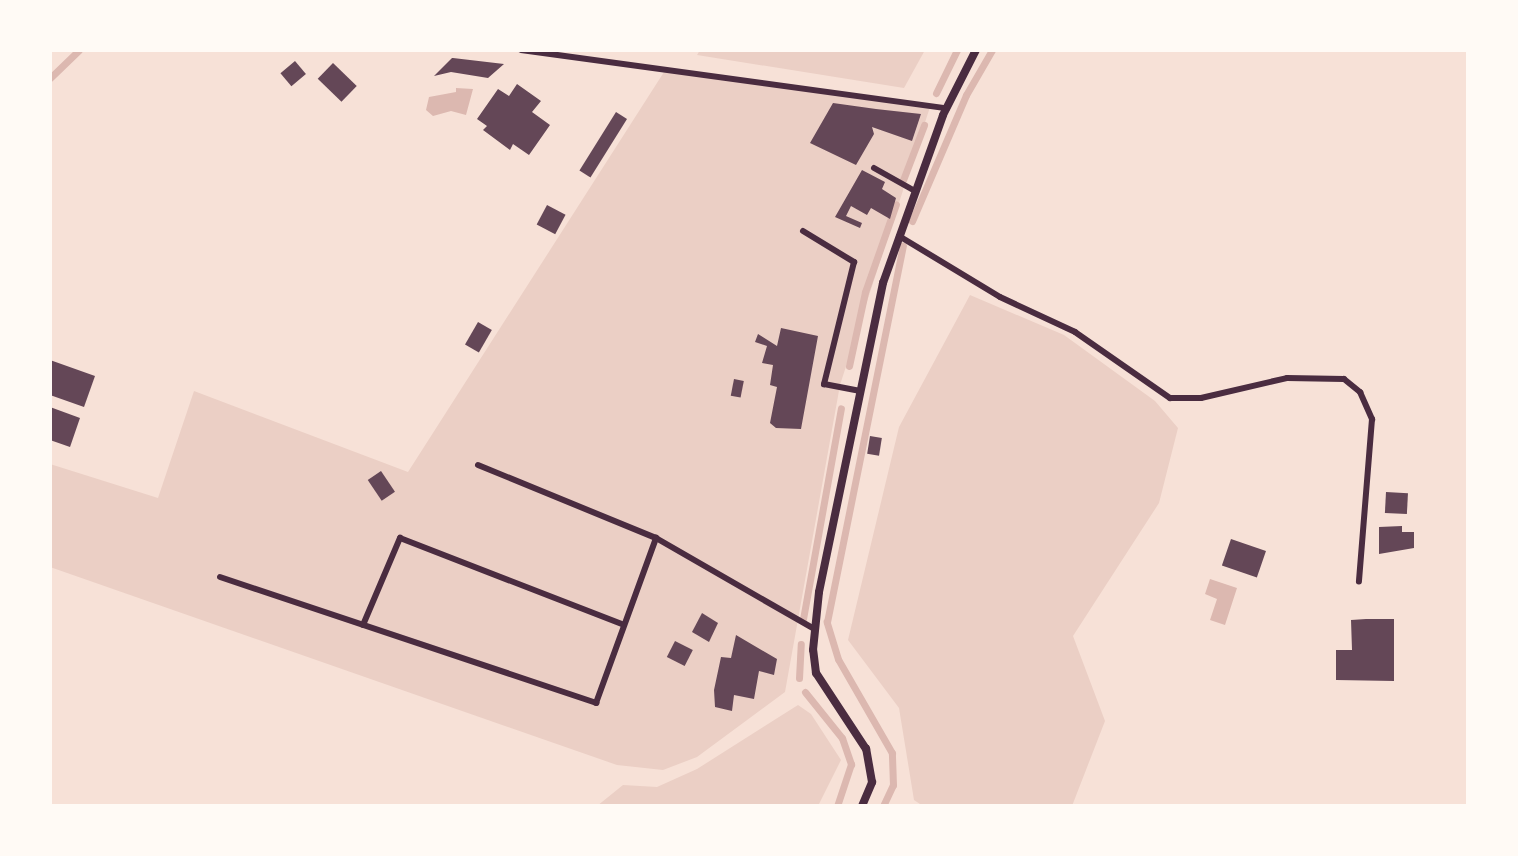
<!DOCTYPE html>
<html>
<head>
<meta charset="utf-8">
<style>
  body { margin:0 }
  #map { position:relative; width:1518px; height:856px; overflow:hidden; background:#f7e1d7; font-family:"Golos Text",sans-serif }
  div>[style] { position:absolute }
  .green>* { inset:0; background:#ebcfc5 }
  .water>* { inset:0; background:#dcb8b0 }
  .stream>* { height:7px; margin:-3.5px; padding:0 3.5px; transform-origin:3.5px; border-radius:3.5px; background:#dcb8b0 }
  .building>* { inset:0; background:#644757; transform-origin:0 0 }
  .service>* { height:6px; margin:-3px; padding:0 3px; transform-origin:3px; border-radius:3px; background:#4a2c40 }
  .minor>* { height:8px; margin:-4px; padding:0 4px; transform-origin:4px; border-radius:4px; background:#4a2c40 }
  span { translate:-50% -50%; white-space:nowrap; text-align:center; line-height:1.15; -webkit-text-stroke:6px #fffaf5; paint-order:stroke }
  .frame { position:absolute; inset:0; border:52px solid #fffaf5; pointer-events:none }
</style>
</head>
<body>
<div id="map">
  <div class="green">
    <i style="clip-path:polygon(700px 50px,925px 50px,904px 88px,697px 55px)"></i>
    <i style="clip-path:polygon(664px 72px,930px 107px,840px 385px,785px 692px,697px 757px,663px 770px,617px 765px,50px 567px,50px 464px,158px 498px,194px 391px,408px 472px)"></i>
    <i style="clip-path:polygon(970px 295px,1064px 335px,1155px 401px,1178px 428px,1159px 503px,1073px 636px,1105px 721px,1072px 806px,923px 806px,914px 800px,899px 708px,848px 640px,899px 427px)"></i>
    <i style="clip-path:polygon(798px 705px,811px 714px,841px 760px,818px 806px,597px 806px,623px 785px,657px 787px,697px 769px)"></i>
  </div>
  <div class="water">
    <i style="clip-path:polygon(456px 88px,473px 89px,466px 115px,451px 111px,433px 116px,426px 110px,429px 97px,456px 92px)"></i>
    <i style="clip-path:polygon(1210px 579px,1237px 588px,1225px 625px,1210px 620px,1217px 599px,1205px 594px)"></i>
  </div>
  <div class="stream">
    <i style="left:50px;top:78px;width:40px;rotate:-44deg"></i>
    <i style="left:936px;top:93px;width:48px;rotate:-64deg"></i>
    <i style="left:903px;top:180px;width:59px;rotate:-69.1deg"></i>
    <i style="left:912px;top:221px;width:137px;rotate:-66.8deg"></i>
    <i style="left:966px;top:95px;width:52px;rotate:-60deg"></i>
    <i style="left:849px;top:366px;width:76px;rotate:-77.8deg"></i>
    <i style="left:865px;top:292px;width:93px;rotate:-70.6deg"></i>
    <i style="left:803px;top:619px;width:214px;rotate:-79.8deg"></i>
    <i style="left:799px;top:678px;width:34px;rotate:-87deg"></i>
    <i style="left:805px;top:692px;width:59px;rotate:51.2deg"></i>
    <i style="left:842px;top:738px;width:28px;rotate:71deg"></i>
    <i style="left:851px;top:764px;width:44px;rotate:108.4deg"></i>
    <i style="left:883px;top:806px;width:23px;rotate:-65deg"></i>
    <i style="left:893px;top:785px;width:32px;rotate:-92deg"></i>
    <i style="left:892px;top:753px;width:108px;rotate:-119.9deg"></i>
    <i style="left:838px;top:659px;width:39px;rotate:-107deg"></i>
    <i style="left:827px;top:622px;width:384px;rotate:-78.6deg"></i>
  </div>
  <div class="building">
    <i style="clip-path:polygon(452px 58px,453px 58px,504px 64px,488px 78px,451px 72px,434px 76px)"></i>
    <i style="left:295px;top:61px;width:17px;height:19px;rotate:50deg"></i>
    <i style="left:333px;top:63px;width:33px;height:22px;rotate:44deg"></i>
    <i style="clip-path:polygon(517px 84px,541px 101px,532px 112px,550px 125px,529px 155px,513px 144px,510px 150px,483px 130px,487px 126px,477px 119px,498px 89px,509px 96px)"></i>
    <i style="clip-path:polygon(833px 103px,876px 109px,921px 114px,912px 141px,872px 127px,874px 134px,856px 165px,810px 143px)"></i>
    <i style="left:616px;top:112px;width:13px;height:69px;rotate:32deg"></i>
    <i style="clip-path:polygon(862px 170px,885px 182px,882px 189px,896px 198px,890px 219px,871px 208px,867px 215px,851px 206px,846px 216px,862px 223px,860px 228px,835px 217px)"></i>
    <i style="left:547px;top:205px;width:21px;height:22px;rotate:28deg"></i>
    <i style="left:478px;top:322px;width:16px;height:26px;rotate:30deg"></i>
    <i style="clip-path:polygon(781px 328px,818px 336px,801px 429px,776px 428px,770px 423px,777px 387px,770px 385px,773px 365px,762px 363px,767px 346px,755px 342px,758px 334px,777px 346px)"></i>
    <i style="clip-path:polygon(50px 360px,95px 376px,84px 407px,50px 395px)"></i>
    <i style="left:734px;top:379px;width:10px;height:17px;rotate:11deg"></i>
    <i style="clip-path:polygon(50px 407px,80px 418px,70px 447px,50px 440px)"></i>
    <i style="left:870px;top:436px;width:12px;height:18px;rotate:9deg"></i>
    <i style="left:381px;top:471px;width:25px;height:16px;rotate:56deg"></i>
    <i style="left:1386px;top:492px;width:22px;height:21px;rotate:3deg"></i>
    <i style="clip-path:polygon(1402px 526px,1402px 532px,1414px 532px,1414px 548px,1379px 554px,1379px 527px)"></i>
    <i style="left:1231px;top:539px;width:37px;height:28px;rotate:19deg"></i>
    <i style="clip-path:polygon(702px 613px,718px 623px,709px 642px,692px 632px)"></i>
    <i style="clip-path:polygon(1366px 619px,1394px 619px,1394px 681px,1336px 680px,1336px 650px,1352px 650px,1351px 620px)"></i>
    <i style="clip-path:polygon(736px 635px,777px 659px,774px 675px,759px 671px,754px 699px,734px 695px,732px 711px,715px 707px,714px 690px,721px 657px,731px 658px)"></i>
    <i style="left:675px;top:641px;width:20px;height:18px;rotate:27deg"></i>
  </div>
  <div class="service">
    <i style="left:521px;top:50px;width:430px;rotate:7.8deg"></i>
    <i style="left:874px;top:168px;width:47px;rotate:29.3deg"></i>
    <i style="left:803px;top:231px;width:60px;rotate:31.3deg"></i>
    <i style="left:854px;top:262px;width:126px;rotate:103.8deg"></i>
    <i style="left:824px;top:384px;width:37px;rotate:11deg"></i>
    <i style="left:899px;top:236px;width:118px;rotate:31.1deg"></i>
    <i style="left:1000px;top:297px;width:83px;rotate:25deg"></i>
    <i style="left:1075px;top:332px;width:116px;rotate:34.8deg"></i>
    <i style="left:1170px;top:398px;width:31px"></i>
    <i style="left:1201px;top:398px;width:88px;rotate:-13.1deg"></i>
    <i style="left:1287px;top:378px;width:57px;rotate:1deg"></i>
    <i style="left:1344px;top:379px;width:21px;rotate:39deg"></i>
    <i style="left:1360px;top:392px;width:30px;rotate:66deg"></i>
    <i style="left:1372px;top:419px;width:163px;rotate:94.6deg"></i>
    <i style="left:478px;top:465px;width:192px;rotate:22.3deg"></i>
    <i style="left:220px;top:577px;width:397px;rotate:18.5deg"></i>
    <i style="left:596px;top:703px;width:176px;rotate:-70deg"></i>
    <i style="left:656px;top:538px;width:182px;rotate:29.9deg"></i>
    <i style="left:363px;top:625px;width:95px;rotate:-67deg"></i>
    <i style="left:400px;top:538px;width:240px;rotate:21.2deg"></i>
  </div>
  <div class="minor">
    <i style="left:862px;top:806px;width:26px;rotate:-67deg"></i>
    <i style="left:872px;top:782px;width:34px;rotate:-100deg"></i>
    <i style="left:866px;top:749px;width:91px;rotate:-123.3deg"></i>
    <i style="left:816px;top:673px;width:23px;rotate:-97deg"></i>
    <i style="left:813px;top:650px;width:58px;rotate:-84.1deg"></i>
    <i style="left:819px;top:592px;width:316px;rotate:-78.3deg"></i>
    <i style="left:883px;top:283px;width:178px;rotate:-70.3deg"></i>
    <i style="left:943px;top:115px;width:73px;rotate:-63.1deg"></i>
  </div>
  <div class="frame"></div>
</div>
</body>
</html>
